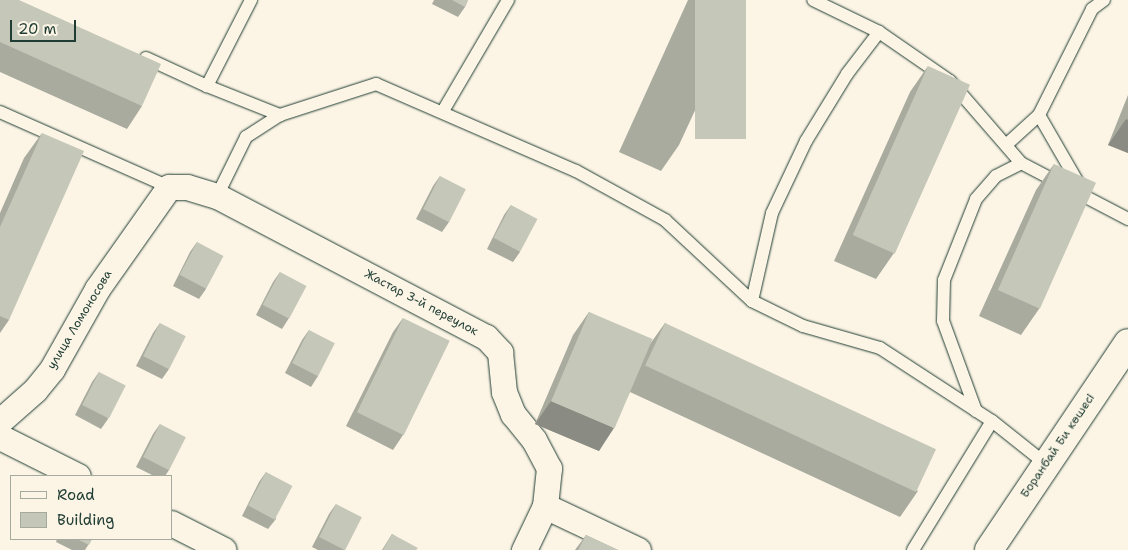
<!DOCTYPE html>
<html>
<head>
<meta charset="utf-8">
<style>
  body { margin:0 }
  #map { position:relative; width:1128px; height:550px; overflow:hidden; background:#fcf5e5; font-family:"Shantell Sans",sans-serif }
  div>[style] { position:absolute }
  .roads { filter:drop-shadow(0 0 1px #1f3d34) drop-shadow(0 0 1px #1f3d34) }
  .lane>* { height:12px; margin:-6px; padding:0 6px; transform-origin:6px; border-radius:6px; background:#fcf5e5 }
  .street>* { height:25px; margin:-12.5px; padding:0 12.5px; transform-origin:12.5px; border-radius:12.5px; background:#fcf5e5 }
  .secondary>* { height:28px; margin:-14px; padding:0 14px; transform-origin:14px; border-radius:14px; background:#fcf5e5 }
  .wall>* { inset:0; background:#a9ab9f }
  .shaded-wall>* { inset:0; background:#8a8b82 }
  .building>* { inset:0; background:#c5c7b9; transform-origin:0 0 }
  span { translate:-50% -50%; white-space:nowrap; text-align:center; line-height:1.15; -webkit-text-stroke:4.5px #fcf5e5; paint-order:stroke }
  .street-label { font-size:12px; color:#1f3d34 }
  .legend { position:absolute; left:10px; top:475px; width:162px; height:65px; box-sizing:border-box; background:#fcf5e5; border:1px solid #a4ab9e; margin:0; padding:6px 9px; list-style:none; font-size:15px; color:#1f3d34 }
  .legend li { display:flex; align-items:center; gap:10px; height:25px }
  .legend b { width:25px; border:1px solid #a4ab9e }
  .scale { position:absolute; left:10px; top:20px; width:66px; height:22px; box-sizing:border-box; border:2px solid #1f3d34; border-top:0; padding-left:6px; font-size:15px; line-height:18px; white-space:nowrap; color:#1f3d34; -webkit-text-stroke:4px #fcf5e5; paint-order:stroke }
</style>
</head>
<body>
<div id="map">
  <div class="roads">
    <div class="lane">
      <i style="left:251px;top:0;width:97px;rotate:117.1deg"></i>
      <i style="left:207px;top:86px;width:79px;rotate:21.7deg"></i>
      <i style="left:879px;top:32px;width:86px;rotate:34.6deg"></i>
      <i style="left:950px;top:81px;width:108px;rotate:49.1deg"></i>
      <i style="left:1021px;top:163px;width:121px;rotate:27.6deg"></i>
      <i style="left:146px;top:58px;width:67px;rotate:24.7deg"></i>
      <i style="left:443px;top:111px;width:129px;rotate:-59.6deg"></i>
      <i style="left:0;top:112px;width:185px;rotate:23.9deg"></i>
      <i style="left:1039px;top:115px;width:82px;rotate:60deg"></i>
      <i style="left:1006px;top:145px;width:45px;rotate:-42.3deg"></i>
      <i style="left:1039px;top:115px;width:119px;rotate:-63.4deg"></i>
      <i style="left:1092px;top:9px;width:15px;rotate:-37deg"></i>
      <i style="left:217px;top:196px;width:66px;rotate:-63.8deg"></i>
      <i style="left:246px;top:137px;width:40px;rotate:-32.9deg"></i>
      <i style="left:280px;top:115px;width:101px;rotate:-17.9deg"></i>
      <i style="left:376px;top:84px;width:218px;rotate:23.5deg"></i>
      <i style="left:576px;top:171px;width:102px;rotate:28.8deg"></i>
      <i style="left:665px;top:220px;width:119px;rotate:43deg"></i>
      <i style="left:752px;top:301px;width:57px;rotate:26.1deg"></i>
      <i style="left:803px;top:326px;width:80px;rotate:15.9deg"></i>
      <i style="left:880px;top:348px;width:134px;rotate:33.1deg"></i>
      <i style="left:992px;top:421px;width:69px;rotate:38.5deg"></i>
      <i style="left:752px;top:301px;width:90px;rotate:-77.2deg"></i>
      <i style="left:772px;top:213px;width:80px;rotate:-64.7deg"></i>
      <i style="left:806px;top:141px;width:79px;rotate:-58.5deg"></i>
      <i style="left:847px;top:74px;width:53px;rotate:-52.7deg"></i>
      <i style="left:879px;top:32px;width:73px;rotate:-154.1deg"></i>
      <i style="left:976px;top:411px;width:96px;rotate:-110.1deg"></i>
      <i style="left:943px;top:321px;width:41px;rotate:-88.6deg"></i>
      <i style="left:944px;top:280px;width:87px;rotate:-68.4deg"></i>
      <i style="left:976px;top:199px;width:30px;rotate:-49deg"></i>
      <i style="left:996px;top:176px;width:28px;rotate:-27deg"></i>
      <i style="left:913px;top:550px;width:151px;rotate:-58.5deg"></i>
    </div>
    <div class="street">
      <i style="left:0;top:421px;width:47px;rotate:-41.5deg"></i>
      <i style="left:35px;top:390px;width:27px;rotate:-51deg"></i>
      <i style="left:52px;top:369px;width:92px;rotate:-60.6deg"></i>
      <i style="left:97px;top:289px;width:125px;rotate:-54.8deg"></i>
      <i style="left:169px;top:187px;width:18px"></i>
      <i style="left:187px;top:187px;width:31px;rotate:17deg"></i>
      <i style="left:217px;top:196px;width:304px;rotate:27.7deg"></i>
      <i style="left:486px;top:337px;width:21px;rotate:47deg"></i>
      <i style="left:500px;top:352px;width:40px;rotate:84.3deg"></i>
      <i style="left:504px;top:392px;width:24px;rotate:68deg"></i>
      <i style="left:513px;top:414px;width:33px;rotate:51deg"></i>
      <i style="left:534px;top:440px;width:32px;rotate:62deg"></i>
      <i style="left:549px;top:468px;width:38px;rotate:96deg"></i>
      <i style="left:545px;top:506px;width:49px;rotate:115.5deg"></i>
      <i style="left:0;top:437px;width:87px;rotate:26.6deg"></i>
      <i style="left:545px;top:506px;width:103px;rotate:25.3deg"></i>
      <i style="left:171px;top:523px;width:59px;rotate:27deg"></i>
    </div>
    <div class="secondary">
      <i style="left:989px;top:550px;width:249px;rotate:-56.1deg"></i>
    </div>
  </div>
  <div class="wall">
    <i style="clip-path:polygon(0 0,142px 106px,127px 129px,0 72px)"></i>
    <i style="clip-path:polygon(434px 0,468px 0,465px 7px,458px 17px,432px 4px)"></i>
    <i style="clip-path:polygon(688px 0,746px 0,679px 145px,661px 171px,619px 152px)"></i>
    <i style="clip-path:polygon(928px 66px,894px 253px,876px 279px,834px 261px,910px 92px)"></i>
    <i style="clip-path:polygon(1128px 95px,1128px 153px,1108px 145px)"></i>
    <i style="clip-path:polygon(42px 133px,9px 320px,0 333px,0 213px,24px 158px)"></i>
    <i style="clip-path:polygon(1054px 164px,1039px 309px,1021px 335px,979px 316px,1036px 190px)"></i>
    <i style="clip-path:polygon(440px 176px,449px 222px,442px 232px,416px 219px,433px 186px)"></i>
    <i style="clip-path:polygon(511px 205px,520px 252px,513px 262px,487px 249px,504px 215px)"></i>
    <i style="clip-path:polygon(197px 242px,206px 289px,199px 299px,173px 286px,190px 252px)"></i>
    <i style="clip-path:polygon(280px 272px,289px 318px,282px 329px,256px 315px,273px 282px)"></i>
    <i style="clip-path:polygon(589px 312px,650px 344px,665px 323px,918px 491px,900px 517px,630px 392px,599px 451px,535px 424px,573px 335px)"></i>
    <i style="clip-path:polygon(403px 318px,403px 435px,393px 450px,346px 426px,393px 332px)"></i>
    <i style="clip-path:polygon(160px 323px,169px 369px,162px 379px,136px 366px,153px 333px)"></i>
    <i style="clip-path:polygon(309px 330px,318px 376px,311px 387px,285px 373px,302px 340px)"></i>
    <i style="clip-path:polygon(99px 372px,108px 419px,101px 429px,75px 415px,92px 382px)"></i>
    <i style="clip-path:polygon(160px 424px,169px 470px,165px 476px,154px 476px,136px 467px,153px 434px)"></i>
    <i style="clip-path:polygon(266px 472px,276px 519px,268px 529px,242px 516px,259px 482px)"></i>
    <i style="clip-path:polygon(336px 504px,345px 550px,318px 550px,312px 547px,329px 514px)"></i>
    <i style="clip-path:polygon(392px 534px,416px 550px,382px 550px)"></i>
    <i style="clip-path:polygon(586px 535px,618px 550px,575px 550px)"></i>
    <i style="clip-path:polygon(57px 539px,92px 539px,85px 550px,72px 550px,56px 542px)"></i>
  </div>
  <div class="shaded-wall">
    <i style="clip-path:polygon(1126px 119px,1128px 120px,1128px 153px,1108px 145px)"></i>
    <i style="clip-path:polygon(551px 401px,614px 428px,599px 451px,535px 424px)"></i>
  </div>
  <div class="building">
    <i style="clip-path:polygon(0 0,19px 0,161px 64px,142px 106px,0 42px)"></i>
    <i style="clip-path:polygon(452px 0,468px 0,465px 7px)"></i>
    <i style="left:695px;top:0;width:51px;height:139px"></i>
    <i style="left:928px;top:66px;width:46px;height:185px;rotate:24deg"></i>
    <i style="clip-path:polygon(42px 133px,84px 151px,9px 320px,0 316px,0 227px)"></i>
    <i style="left:1054px;top:164px;width:46px;height:138px;rotate:24deg"></i>
    <i style="left:440px;top:176px;width:29px;height:37px;rotate:27deg"></i>
    <i style="left:511px;top:205px;width:30px;height:37px;rotate:28deg"></i>
    <i style="left:197px;top:242px;width:30px;height:37px;rotate:28deg"></i>
    <i style="left:280px;top:272px;width:30px;height:37px;rotate:28deg"></i>
    <i style="left:589px;top:312px;width:69px;height:97px;rotate:23deg"></i>
    <i style="left:403px;top:318px;width:52px;height:105px;rotate:26deg"></i>
    <i style="left:160px;top:323px;width:29px;height:37px;rotate:27deg"></i>
    <i style="left:665px;top:323px;width:299px;height:47px;rotate:25deg"></i>
    <i style="left:309px;top:330px;width:29px;height:37px;rotate:27deg"></i>
    <i style="left:99px;top:372px;width:30px;height:37px;rotate:27deg"></i>
    <i style="left:160px;top:424px;width:29px;height:37px;rotate:27deg"></i>
    <i style="left:266px;top:472px;width:30px;height:38px;rotate:28deg"></i>
    <i style="left:336px;top:504px;width:29px;height:37px;rotate:27deg"></i>
    <i style="clip-path:polygon(392px 534px,418px 548px,416px 550px,383px 550px)"></i>
    <i style="clip-path:polygon(586px 535px,618px 550px,578px 550px)"></i>
    <i style="clip-path:polygon(77px 539px,92px 539px,89px 545px)"></i>
  </div>
  <div class="street-label">
    <span style="left:421px;top:303px;rotate:28deg">Жастар 3-й переулок</span>
    <span style="left:80px;top:320px;rotate:-59deg">улица Ломоносова</span>
    <span style="left:1058px;top:446px;rotate:-56deg">Боранбай Би көшесі</span>
  </div>
  <ul class="legend">
  <li><b style="height:6px;background:#fcf5e5"></b>Road</li>
  <li><b style="height:14px;background:#c5c7b9"></b>Building</li>
  </ul>
  <div class="scale">20 m</div>
</div>
</body>
</html>
